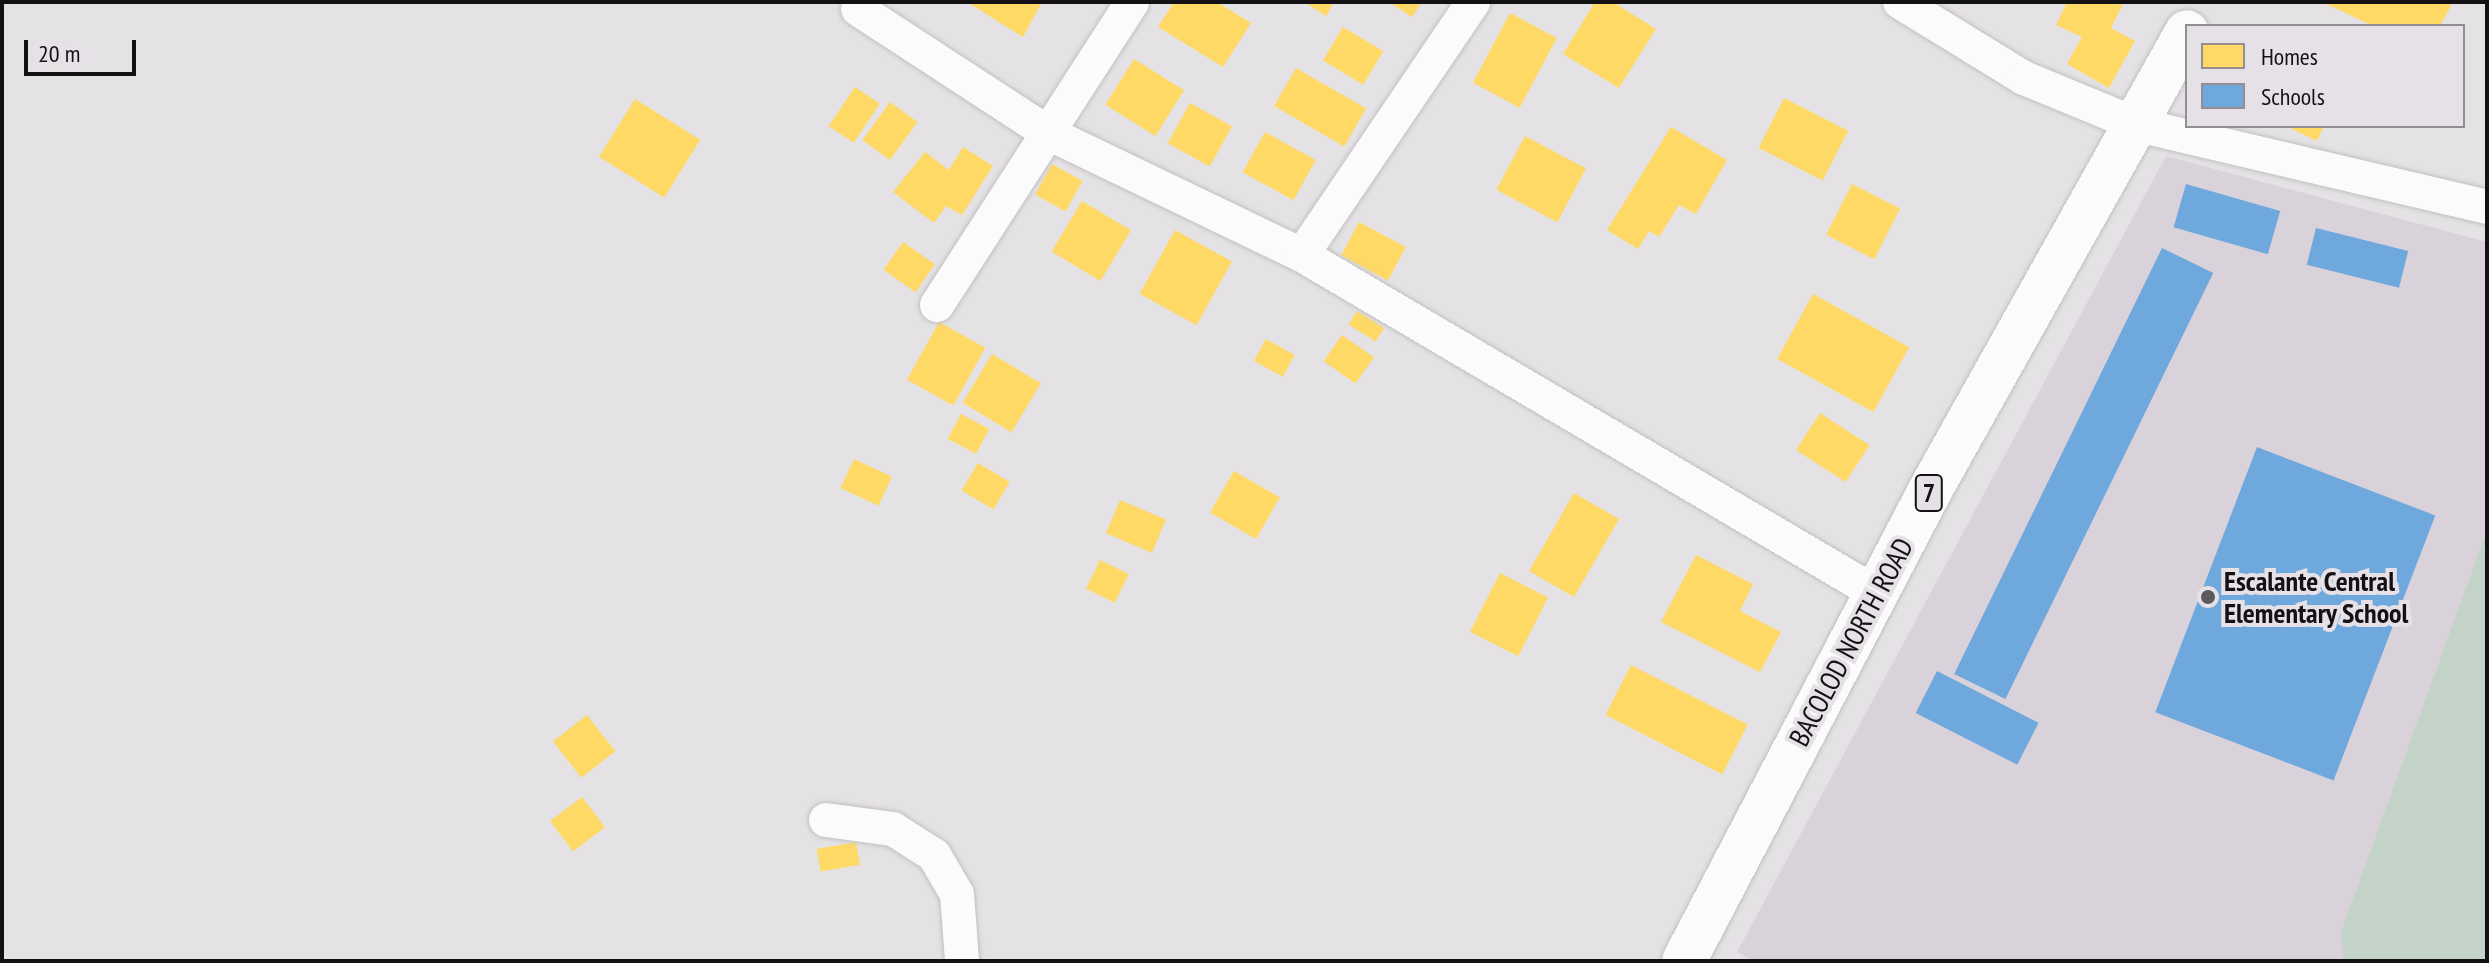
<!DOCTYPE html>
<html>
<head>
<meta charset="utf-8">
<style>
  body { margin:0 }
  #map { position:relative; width:2489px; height:963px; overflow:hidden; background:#e5e2e5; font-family:"PT Sans Narrow",sans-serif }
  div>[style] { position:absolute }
  .built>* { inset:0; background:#dad2da }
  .green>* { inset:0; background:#c4d3c7 }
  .homes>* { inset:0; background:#ffd966; transform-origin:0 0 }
  .schools>* { inset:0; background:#6fa8dc; transform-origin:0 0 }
  .roads { filter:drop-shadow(0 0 2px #c2c0c2) drop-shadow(0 0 2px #c2c0c2) }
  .street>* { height:34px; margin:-17px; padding:0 17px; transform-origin:17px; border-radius:17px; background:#fbfbfb }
  .highway>* { height:44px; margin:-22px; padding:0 22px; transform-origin:22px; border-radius:22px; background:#fbfbfb }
  .dots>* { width:22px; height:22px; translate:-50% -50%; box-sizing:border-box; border:4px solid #e6e1e6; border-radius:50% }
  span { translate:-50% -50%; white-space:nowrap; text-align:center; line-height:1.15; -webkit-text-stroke:8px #e6e1e6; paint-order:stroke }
  .shield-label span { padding:2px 6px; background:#e6e1e6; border:2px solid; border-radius:6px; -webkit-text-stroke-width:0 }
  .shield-label { font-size:26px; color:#131113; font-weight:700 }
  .poi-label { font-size:28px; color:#131113; font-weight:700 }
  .left { translate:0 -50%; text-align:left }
  .street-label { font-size:28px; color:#131113 }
  .frame { position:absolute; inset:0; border:4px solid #131113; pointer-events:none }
  .legend { position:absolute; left:2185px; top:24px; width:280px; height:104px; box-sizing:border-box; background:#e6e1e6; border:2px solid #928e92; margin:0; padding:10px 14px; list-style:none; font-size:24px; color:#131113 }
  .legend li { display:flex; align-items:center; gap:16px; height:40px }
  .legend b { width:40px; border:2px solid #928e92 }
  .scale { position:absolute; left:24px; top:40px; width:112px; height:36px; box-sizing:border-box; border:4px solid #131113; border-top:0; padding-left:10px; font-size:24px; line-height:28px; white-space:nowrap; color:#131113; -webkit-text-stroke:6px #e6e1e6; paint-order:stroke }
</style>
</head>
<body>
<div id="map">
  <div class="built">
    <i style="clip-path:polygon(2166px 156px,2487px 242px,2487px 961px,1753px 961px,1737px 952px)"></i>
  </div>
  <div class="green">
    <i style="clip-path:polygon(2487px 530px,2487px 961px,2343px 961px,2341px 932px)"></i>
  </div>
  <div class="homes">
    <i style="clip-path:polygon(967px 2px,1042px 2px,1023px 37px)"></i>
    <i style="clip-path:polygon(1174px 2px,1217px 2px,1251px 23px,1223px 67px,1158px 27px)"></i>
    <i style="clip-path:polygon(1304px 2px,1334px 2px,1326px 16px)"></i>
    <i style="clip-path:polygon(1389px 2px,1422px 2px,1412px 17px)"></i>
    <i style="clip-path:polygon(1595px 2px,1613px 2px,1656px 29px,1619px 88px,1563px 54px)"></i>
    <i style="clip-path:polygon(2067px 2px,2124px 2px,2111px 28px,2135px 41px,2109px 88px,2067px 64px,2082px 37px,2056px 25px)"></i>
    <i style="clip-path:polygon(2322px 2px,2453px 2px,2440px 26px,2373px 26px)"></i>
    <i style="left:1510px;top:13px;width:53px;height:79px;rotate:28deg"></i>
    <i style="left:1343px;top:27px;width:47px;height:39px;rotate:31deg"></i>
    <i style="left:1134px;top:59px;width:59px;height:54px;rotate:32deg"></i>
    <i style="left:1296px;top:68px;width:81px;height:44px;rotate:30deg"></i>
    <i style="left:855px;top:87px;width:30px;height:47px;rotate:34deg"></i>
    <i style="left:1784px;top:98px;width:72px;height:56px;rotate:27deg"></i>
    <i style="left:635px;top:99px;width:77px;height:68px;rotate:32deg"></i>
    <i style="left:890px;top:102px;width:34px;height:47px;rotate:36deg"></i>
    <i style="left:1190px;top:103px;width:48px;height:46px;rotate:29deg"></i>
    <i style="clip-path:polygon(2286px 126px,2324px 126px,2317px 141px)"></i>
    <i style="clip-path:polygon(1671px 127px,1727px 160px,1696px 214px,1679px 205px,1659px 237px,1649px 231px,1638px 249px,1607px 230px)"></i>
    <i style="left:1265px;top:132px;width:58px;height:46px;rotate:29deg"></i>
    <i style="left:1525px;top:136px;width:69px;height:61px;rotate:28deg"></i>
    <i style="clip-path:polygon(963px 147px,993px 166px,962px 215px,946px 206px,934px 223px,893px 192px,925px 152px,949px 170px)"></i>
    <i style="left:1052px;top:164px;width:35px;height:35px;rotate:29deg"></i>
    <i style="left:1852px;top:184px;width:54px;height:57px;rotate:27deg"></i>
    <i style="left:1082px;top:201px;width:57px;height:59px;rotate:31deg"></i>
    <i style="left:1359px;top:222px;width:53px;height:38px;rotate:28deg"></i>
    <i style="left:1175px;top:230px;width:65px;height:73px;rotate:29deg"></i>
    <i style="left:903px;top:242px;width:39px;height:34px;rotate:35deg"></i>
    <i style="left:1813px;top:294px;width:110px;height:74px;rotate:29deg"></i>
    <i style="left:1357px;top:311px;width:32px;height:16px;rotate:32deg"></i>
    <i style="left:939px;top:322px;width:53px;height:66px;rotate:29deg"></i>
    <i style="left:1342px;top:335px;width:39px;height:32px;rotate:35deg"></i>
    <i style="left:1266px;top:339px;width:33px;height:25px;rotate:29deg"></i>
    <i style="left:992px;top:354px;width:57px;height:57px;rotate:31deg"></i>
    <i style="left:1820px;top:413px;width:59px;height:44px;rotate:33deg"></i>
    <i style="left:961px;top:414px;width:32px;height:28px;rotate:28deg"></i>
    <i style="left:854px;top:459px;width:42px;height:32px;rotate:25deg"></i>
    <i style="left:978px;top:463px;width:37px;height:32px;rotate:31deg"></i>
    <i style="left:1234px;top:471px;width:53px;height:48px;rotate:30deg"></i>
    <i style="left:1574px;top:493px;width:52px;height:90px;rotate:30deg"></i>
    <i style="left:1120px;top:500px;width:50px;height:36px;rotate:23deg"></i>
    <i style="clip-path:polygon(1696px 555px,1753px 584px,1740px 611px,1781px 632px,1760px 672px,1661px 622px)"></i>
    <i style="left:1100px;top:560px;width:32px;height:32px;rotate:26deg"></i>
    <i style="left:1500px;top:573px;width:54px;height:66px;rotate:27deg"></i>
    <i style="left:1631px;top:665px;width:131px;height:56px;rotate:27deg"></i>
    <i style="left:587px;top:715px;width:46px;height:43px;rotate:52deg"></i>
    <i style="left:582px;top:797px;width:38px;height:40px;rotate:53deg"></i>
    <i style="left:856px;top:842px;width:23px;height:40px;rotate:80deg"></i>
  </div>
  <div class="schools">
    <i style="left:2186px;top:184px;width:98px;height:45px;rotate:16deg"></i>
    <i style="left:2316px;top:228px;width:95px;height:38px;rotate:14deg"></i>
    <i style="left:2162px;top:248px;width:57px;height:474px;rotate:26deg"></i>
    <i style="left:2257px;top:447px;width:191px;height:284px;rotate:21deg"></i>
    <i style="left:1937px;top:671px;width:114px;height:47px;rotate:27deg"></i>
  </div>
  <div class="roads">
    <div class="street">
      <i style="left:1900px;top:2px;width:145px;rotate:31.5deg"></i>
      <i style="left:2024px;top:78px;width:123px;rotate:22.4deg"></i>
      <i style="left:2138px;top:125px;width:359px;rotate:13.2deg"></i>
      <i style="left:858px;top:9px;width:227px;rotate:33.1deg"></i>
      <i style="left:1048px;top:133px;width:282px;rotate:25.7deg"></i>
      <i style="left:1302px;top:255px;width:666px;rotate:30.49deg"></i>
      <i style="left:1302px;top:255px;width:305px;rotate:-55.9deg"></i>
      <i style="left:937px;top:305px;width:360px;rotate:-57.2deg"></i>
      <i style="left:826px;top:820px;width:68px;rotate:7.7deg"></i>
      <i style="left:893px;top:829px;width:49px;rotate:32.4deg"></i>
      <i style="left:934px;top:855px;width:45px;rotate:59.5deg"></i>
      <i style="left:957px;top:894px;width:67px;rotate:85.7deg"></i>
    </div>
    <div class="highway">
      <i style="left:1684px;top:961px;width:537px;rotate:-62.39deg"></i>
      <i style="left:1933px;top:485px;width:519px;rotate:-60.72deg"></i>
    </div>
  </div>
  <div class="dots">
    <i style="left:2208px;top:597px;background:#5c5a5c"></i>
  </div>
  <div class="shield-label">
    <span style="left:1929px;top:493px">7</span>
  </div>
  <div class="poi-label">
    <span class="left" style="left:2224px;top:597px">Escalante Central<br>Elementary School</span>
  </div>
  <div class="street-label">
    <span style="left:1851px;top:642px;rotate:-62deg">BACOLOD NORTH ROAD</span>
  </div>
  <div class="frame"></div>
  <ul class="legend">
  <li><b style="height:22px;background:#ffd966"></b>Homes</li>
  <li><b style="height:22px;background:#6fa8dc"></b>Schools</li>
  </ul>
  <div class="scale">20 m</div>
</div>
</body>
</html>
